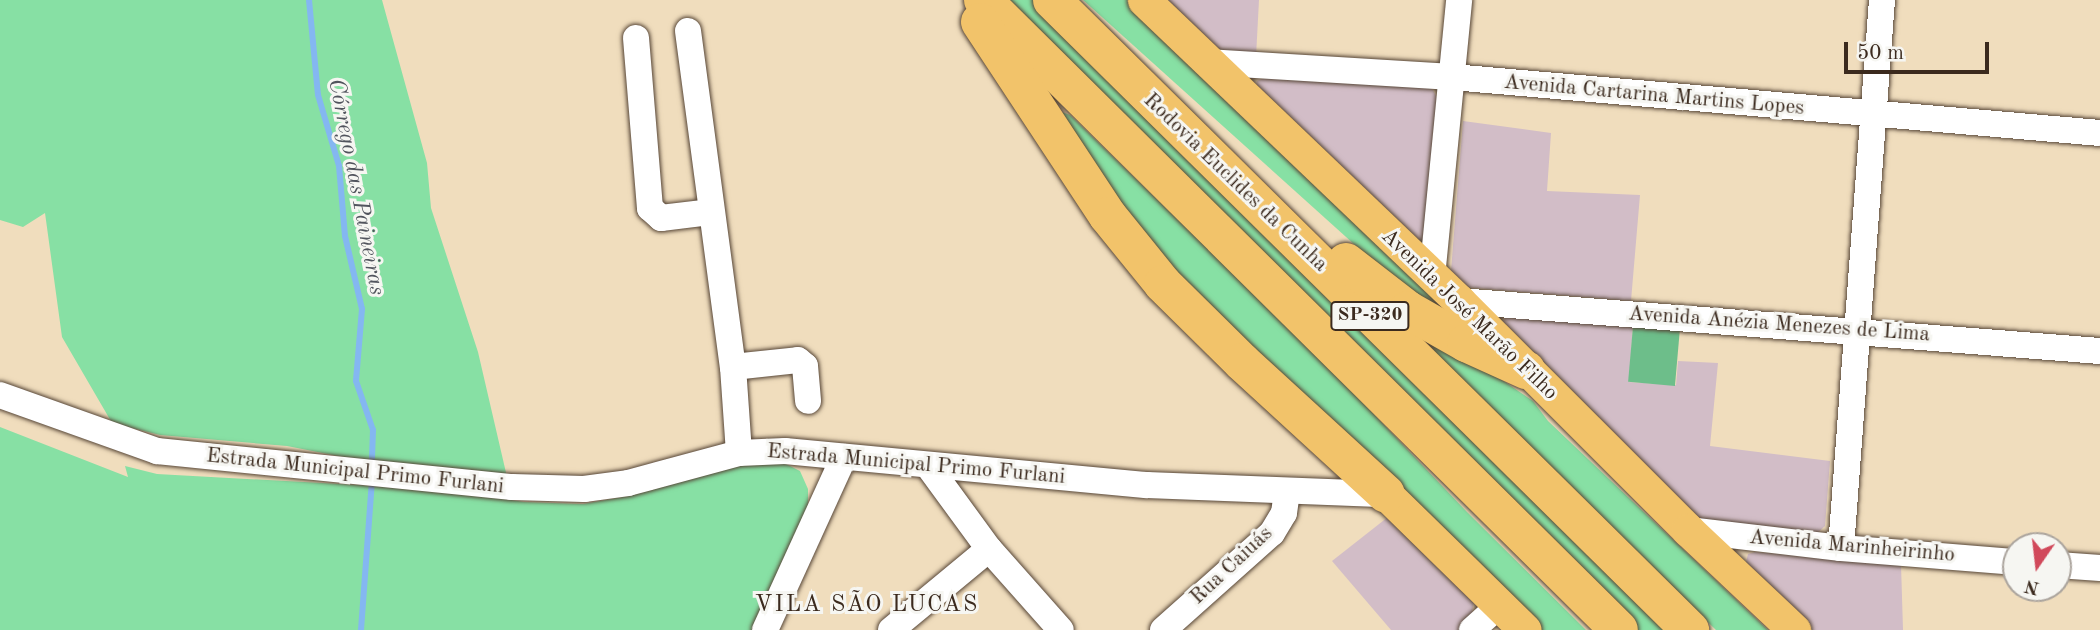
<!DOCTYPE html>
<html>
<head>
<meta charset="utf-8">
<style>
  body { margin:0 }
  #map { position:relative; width:2100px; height:630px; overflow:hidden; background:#f0ddbd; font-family:"Old Standard TT",serif }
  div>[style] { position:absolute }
  .industrial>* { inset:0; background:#d2bdc7 }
  .green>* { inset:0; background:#87e0a4 }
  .forest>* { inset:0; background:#6dbe8a; transform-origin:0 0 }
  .stream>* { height:6px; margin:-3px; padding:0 3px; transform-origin:3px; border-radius:3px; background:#84b7f1 }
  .roads { filter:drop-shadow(0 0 2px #564536) drop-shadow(0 0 2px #564536) }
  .minor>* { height:26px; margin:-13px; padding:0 13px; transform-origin:13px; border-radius:13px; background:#fff }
  .major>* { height:33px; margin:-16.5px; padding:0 16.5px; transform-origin:16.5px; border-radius:16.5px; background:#f2c36a }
  .highway>* { height:38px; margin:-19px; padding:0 19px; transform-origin:19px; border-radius:19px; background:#f2c36a }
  span { translate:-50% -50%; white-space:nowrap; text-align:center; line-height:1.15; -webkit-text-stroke:6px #f6f6f2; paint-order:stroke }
  .shield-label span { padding:2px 5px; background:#f6f6f2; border:2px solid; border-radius:5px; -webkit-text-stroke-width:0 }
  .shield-label { font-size:19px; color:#3b2a1e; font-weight:700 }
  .street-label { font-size:21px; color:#3b2a1e }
  .water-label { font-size:23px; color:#51545d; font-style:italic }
  .neighbourhood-label { font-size:23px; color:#3b2a1e; letter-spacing:2px }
  .north { position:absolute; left:2002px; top:532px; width:70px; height:70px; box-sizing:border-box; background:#f6f6f2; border:2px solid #aba49d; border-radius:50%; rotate:194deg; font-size:19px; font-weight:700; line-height:28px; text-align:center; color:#3b2a1e }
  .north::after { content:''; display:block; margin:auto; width:24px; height:32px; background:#d1495b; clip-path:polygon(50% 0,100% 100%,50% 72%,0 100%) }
  .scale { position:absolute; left:1844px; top:42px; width:145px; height:32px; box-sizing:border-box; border:4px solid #3b2a1e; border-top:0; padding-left:9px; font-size:21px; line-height:24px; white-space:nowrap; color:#3b2a1e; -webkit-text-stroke:5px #f6f6f2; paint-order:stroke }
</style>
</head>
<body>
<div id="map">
  <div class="industrial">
    <i style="clip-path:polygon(1165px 0,1259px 0,1256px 57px,1238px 55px,1213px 47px)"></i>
    <i style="clip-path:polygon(1264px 78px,1424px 85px,1433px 90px,1438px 100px,1423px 240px,1415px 240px,1255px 89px,1257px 81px)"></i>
    <i style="clip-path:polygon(1463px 121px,1551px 133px,1547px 191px,1640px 195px,1631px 301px,1464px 287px,1451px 271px)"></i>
    <i style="clip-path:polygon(1506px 317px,1633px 326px,1629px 382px,1676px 385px,1678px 361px,1718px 363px,1710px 446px,1830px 461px,1825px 526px,1814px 536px,1708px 528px,1501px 325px)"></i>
    <i style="clip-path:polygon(1388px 517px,1474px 600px,1470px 625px,1464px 630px,1391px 630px,1332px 561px)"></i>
    <i style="clip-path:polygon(1755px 552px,1901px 564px,1903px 630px,1807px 630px,1745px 566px,1748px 554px)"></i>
  </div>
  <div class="green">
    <i style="clip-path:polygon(0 0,382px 0,427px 163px,431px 208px,478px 352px,507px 477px,343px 457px,287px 446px,160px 435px,112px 423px,62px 337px,45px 213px,23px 227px,0 220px)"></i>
    <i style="clip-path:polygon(997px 0,1035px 0,1671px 630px,1637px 630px)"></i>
    <i style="clip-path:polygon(1083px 0,1127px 0,1440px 300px,1436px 307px,1426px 309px)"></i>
    <i style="clip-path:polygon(1062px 112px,1070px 115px,1323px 361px,1467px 512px,1586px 630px,1539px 630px,1167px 279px)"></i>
    <i style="clip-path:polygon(1429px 343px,1502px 380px,1533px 401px,1548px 421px,1768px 630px,1716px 630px,1430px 352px)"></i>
    <i style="clip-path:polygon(0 427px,128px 477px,125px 466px,157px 474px,450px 490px,524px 502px,583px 504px,628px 496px,739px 462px,782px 462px,800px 471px,808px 489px,808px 508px,752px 630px,0 630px)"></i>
  </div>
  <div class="forest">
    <i style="left:1633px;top:326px;width:47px;height:56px;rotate:5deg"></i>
  </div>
  <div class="stream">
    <i style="left:309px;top:0;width:95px;rotate:84.6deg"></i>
    <i style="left:318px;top:95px;width:74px;rotate:73.5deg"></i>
    <i style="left:339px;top:166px;width:70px;rotate:85.1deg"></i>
    <i style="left:345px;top:236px;width:75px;rotate:76.9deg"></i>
    <i style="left:362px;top:309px;width:72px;rotate:94.8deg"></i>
    <i style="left:356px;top:381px;width:52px;rotate:70.9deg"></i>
    <i style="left:373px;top:430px;width:35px;rotate:92deg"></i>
    <i style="left:361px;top:630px;width:150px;rotate:-85.8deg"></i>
  </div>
  <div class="roads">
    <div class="minor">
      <i style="left:688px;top:31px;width:339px;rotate:82.4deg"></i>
      <i style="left:733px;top:367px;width:86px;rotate:86deg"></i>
      <i style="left:636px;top:38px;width:171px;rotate:85.3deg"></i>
      <i style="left:650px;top:208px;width:15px;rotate:42deg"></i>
      <i style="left:661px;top:218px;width:49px;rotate:-7deg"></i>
      <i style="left:1207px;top:62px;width:245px;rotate:3.5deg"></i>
      <i style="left:1452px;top:77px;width:650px;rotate:4.94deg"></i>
      <i style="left:1432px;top:277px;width:278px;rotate:-84.4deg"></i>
      <i style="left:1459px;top:301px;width:643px;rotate:4.46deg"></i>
      <i style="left:733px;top:367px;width:65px;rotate:-6.1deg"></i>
      <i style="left:798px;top:360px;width:9px;rotate:41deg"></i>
      <i style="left:805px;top:366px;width:35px;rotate:85deg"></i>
      <i style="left:0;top:395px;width:167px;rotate:19.6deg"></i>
      <i style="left:157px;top:451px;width:357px;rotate:5.8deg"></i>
      <i style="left:512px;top:487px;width:72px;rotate:1.6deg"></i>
      <i style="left:584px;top:489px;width:44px;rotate:-7.8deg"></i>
      <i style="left:628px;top:483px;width:115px;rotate:-15.1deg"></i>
      <i style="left:739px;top:453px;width:46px;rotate:-2.5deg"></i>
      <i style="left:785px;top:451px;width:364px;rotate:5.4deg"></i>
      <i style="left:1147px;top:485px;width:239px;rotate:2.2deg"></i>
      <i style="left:929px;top:467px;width:102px;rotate:53.8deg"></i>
      <i style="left:989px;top:549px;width:108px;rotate:48.4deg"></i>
      <i style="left:1688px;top:530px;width:154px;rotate:6.7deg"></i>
      <i style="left:1841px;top:548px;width:176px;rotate:4.6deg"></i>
      <i style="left:1841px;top:548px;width:550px;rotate:-85.72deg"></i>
      <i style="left:2058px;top:565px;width:42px;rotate:4.1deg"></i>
      <i style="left:765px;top:630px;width:190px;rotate:-65.5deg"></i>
      <i style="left:891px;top:630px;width:127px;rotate:-39.6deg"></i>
      <i style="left:1163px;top:630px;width:146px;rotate:-41.7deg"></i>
      <i style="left:1272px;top:533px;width:23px;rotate:-59deg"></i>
      <i style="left:1284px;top:513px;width:21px;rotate:-82deg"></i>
      <i style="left:1472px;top:630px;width:38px;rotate:-42deg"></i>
    </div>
    <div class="major">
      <i style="left:1144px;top:0;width:436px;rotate:43.7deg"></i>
      <i style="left:1459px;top:301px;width:324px;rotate:45deg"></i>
      <i style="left:1688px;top:530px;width:146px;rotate:43.3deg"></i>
      <i style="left:1386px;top:494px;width:194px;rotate:44.4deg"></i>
    </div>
    <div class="highway">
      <i style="left:983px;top:0;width:895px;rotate:44.73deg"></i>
      <i style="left:1052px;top:0;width:897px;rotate:44.64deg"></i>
      <i style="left:980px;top:22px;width:232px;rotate:56.6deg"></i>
      <i style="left:1108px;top:216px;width:87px;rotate:51deg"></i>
      <i style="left:1163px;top:284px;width:111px;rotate:44.6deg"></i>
      <i style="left:1242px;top:362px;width:195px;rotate:42.5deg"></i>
      <i style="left:1346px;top:262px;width:78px;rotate:37.7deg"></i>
      <i style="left:1408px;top:310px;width:67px;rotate:29.6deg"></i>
      <i style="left:1466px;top:343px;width:66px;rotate:24.2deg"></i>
    </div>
  </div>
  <div class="shield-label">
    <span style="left:1370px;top:316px">SP-320</span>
  </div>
  <div class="street-label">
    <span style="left:1654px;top:96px;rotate:5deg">Avenida Cartarina Martins Lopes</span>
    <span style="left:1235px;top:183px;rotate:44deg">Rodovia Euclides da Cunha</span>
    <span style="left:1469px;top:315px;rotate:44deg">Avenida José Marão Filho</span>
    <span style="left:1779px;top:325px;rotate:4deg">Avenida Anézia Menezes de Lima</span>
    <span style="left:916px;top:465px;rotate:5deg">Estrada Municipal Primo Furlani</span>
    <span style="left:355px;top:472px;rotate:6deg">Estrada Municipal Primo Furlani</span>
    <span style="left:1852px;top:547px;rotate:5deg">Avenida Marinheirinho</span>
    <span style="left:1232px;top:566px;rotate:-43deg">Rua Caiuás</span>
  </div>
  <div class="water-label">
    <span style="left:356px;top:187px;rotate:79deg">Córrego das Paineiras</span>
  </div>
  <div class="neighbourhood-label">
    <span style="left:867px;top:605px">VILA SÃO LUCAS</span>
  </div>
  <div class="north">N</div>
  <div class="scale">50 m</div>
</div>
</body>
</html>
